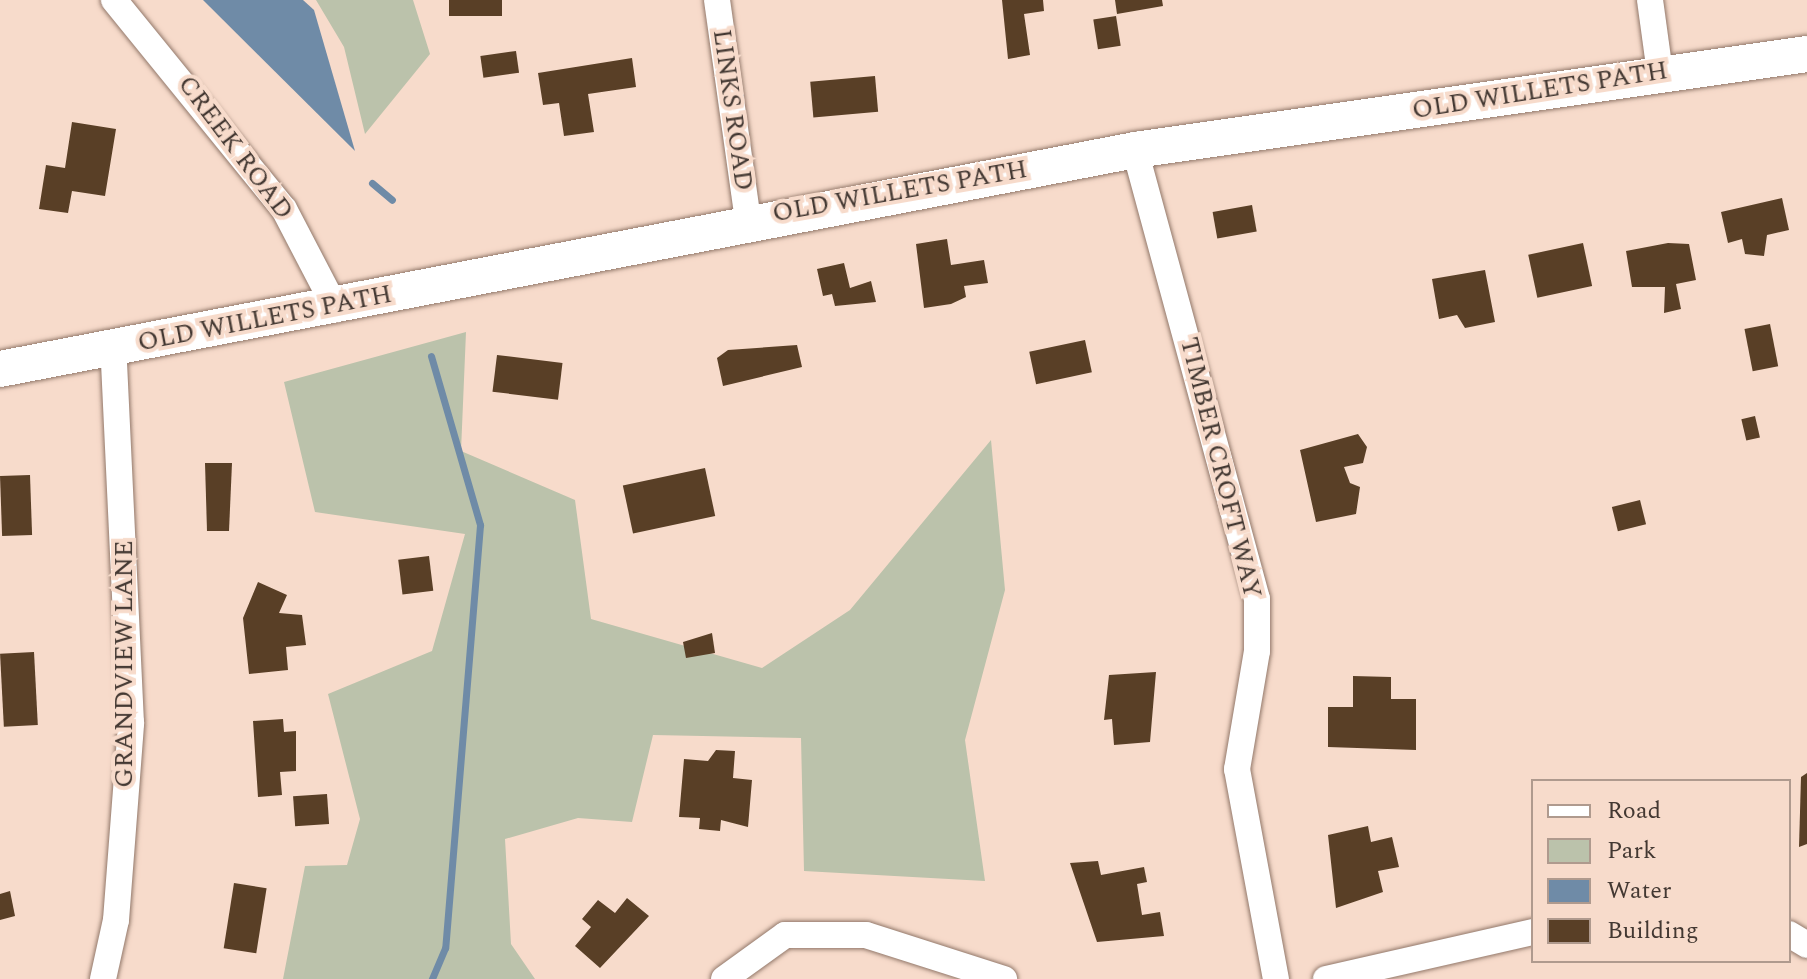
<!DOCTYPE html>
<html>
<head>
<meta charset="utf-8">
<style>
  body { margin:0 }
  #map { position:relative; width:1807px; height:979px; overflow:hidden; background:#f7dbcb; font-family:Spectral,serif }
  div>[style] { position:absolute }
  .green>* { inset:0; background:#bbc2ab }
  .water>* { inset:0; background:#6f8ba7 }
  .stream>* { height:7px; margin:-3.5px; padding:0 3.5px; transform-origin:3.5px; border-radius:3.5px; background:#6f8ba7 }
  .building>* { inset:0; background:#593f26; transform-origin:0 0 }
  .roads { filter:drop-shadow(0 0 2px #92786a) drop-shadow(0 0 2px #92786a) }
  .minor>* { height:26px; margin:-13px; padding:0 13px; transform-origin:13px; border-radius:13px; background:#fff }
  .secondary>* { height:36px; margin:-18px; padding:0 18px; transform-origin:18px; border-radius:18px; background:#fff }
  span { translate:-50% -50%; white-space:nowrap; text-align:center; line-height:1.15; -webkit-text-stroke:8px #f7dbcb; paint-order:stroke }
  .street-label { font-size:26px; color:#433832 }
  .legend { position:absolute; left:1531px; top:779px; width:260px; height:184px; box-sizing:border-box; background:#f7dbcb; border:2px solid #af9a8e; margin:0; padding:10px 14px; list-style:none; font-size:24px; color:#433832 }
  .legend li { display:flex; align-items:center; gap:16px; height:40px }
  .legend b { width:40px; border:2px solid #af9a8e }
</style>
</head>
<body>
<div id="map">
  <div class="green">
    <i style="clip-path:polygon(316px 0,413px 0,430px 54px,365px 134px,344px 47px)"></i>
    <i style="clip-path:polygon(466px 332px,461px 451px,575px 500px,591px 619px,762px 668px,850px 610px,991px 440px,1005px 590px,965px 740px,985px 881px,804px 871px,801px 738px,653px 735px,632px 822px,578px 818px,505px 839px,511px 944px,535px 979px,283px 979px,305px 866px,347px 865px,360px 819px,328px 694px,432px 651px,465px 534px,315px 512px,284px 382px)"></i>
  </div>
  <div class="water">
    <i style="clip-path:polygon(203px 0,303px 0,314px 10px,355px 151px)"></i>
  </div>
  <div class="stream">
    <i style="left:372px;top:183px;width:26px;rotate:40deg"></i>
    <i style="left:431px;top:356px;width:176px;rotate:73.8deg"></i>
    <i style="left:480px;top:525px;width:424px;rotate:94.7deg"></i>
    <i style="left:445px;top:948px;width:34px;rotate:113deg"></i>
  </div>
  <div class="building">
    <i style="left:449px;top:0;width:53px;height:16px"></i>
    <i style="clip-path:polygon(1002px 0,1043px 0,1044px 11px,1024px 14px,1030px 55px,1008px 59px)"></i>
    <i style="clip-path:polygon(1115px 0,1162px 0,1163px 6px,1117px 14px)"></i>
    <i style="left:1116px;top:16px;width:30px;height:23px;rotate:81deg"></i>
    <i style="left:516px;top:51px;width:22px;height:36px;rotate:82deg"></i>
    <i style="clip-path:polygon(632px 58px,636px 87px,588px 94px,594px 132px,564px 136px,559px 103px,543px 105px,538px 73px)"></i>
    <i style="left:875px;top:76px;width:36px;height:65px;rotate:85deg"></i>
    <i style="clip-path:polygon(72px 122px,116px 129px,105px 196px,72px 191px,68px 213px,39px 209px,46px 165px,65px 168px)"></i>
    <i style="clip-path:polygon(1782px 198px,1789px 230px,1767px 235px,1764px 256px,1745px 254px,1742px 239px,1728px 243px,1721px 212px)"></i>
    <i style="left:1252px;top:205px;width:27px;height:40px;rotate:80deg"></i>
    <i style="clip-path:polygon(947px 239px,951px 265px,984px 260px,988px 283px,964px 286px,966px 297px,951px 304px,924px 308px,916px 244px)"></i>
    <i style="left:1583px;top:243px;width:44px;height:56px;rotate:78deg"></i>
    <i style="clip-path:polygon(1668px 243px,1689px 244px,1696px 280px,1676px 284px,1681px 309px,1664px 313px,1665px 287px,1632px 287px,1626px 251px)"></i>
    <i style="clip-path:polygon(844px 263px,850px 288px,871px 281px,876px 302px,835px 306px,832px 294px,823px 296px,817px 269px)"></i>
    <i style="clip-path:polygon(1485px 270px,1495px 322px,1465px 328px,1457px 315px,1439px 319px,1432px 279px)"></i>
    <i style="left:1770px;top:324px;width:43px;height:26px;rotate:79deg"></i>
    <i style="left:1085px;top:340px;width:33px;height:57px;rotate:78deg"></i>
    <i style="clip-path:polygon(797px 345px,802px 367px,723px 386px,717px 358px,728px 350px)"></i>
    <i style="left:497px;top:355px;width:66px;height:37px;rotate:7deg"></i>
    <i style="left:1755px;top:416px;width:22px;height:14px;rotate:77deg"></i>
    <i style="clip-path:polygon(1358px 434px,1367px 447px,1363px 463px,1344px 467px,1350px 483px,1360px 487px,1356px 514px,1316px 522px,1300px 450px)"></i>
    <i style="clip-path:polygon(205px 463px,232px 463px,229px 531px,207px 531px)"></i>
    <i style="left:705px;top:468px;width:49px;height:84px;rotate:78deg"></i>
    <i style="left:30px;top:475px;width:60px;height:30px;rotate:88deg"></i>
    <i style="left:1640px;top:500px;width:25px;height:29px;rotate:76deg"></i>
    <i style="left:429px;top:556px;width:35px;height:31px;rotate:83deg"></i>
    <i style="clip-path:polygon(258px 582px,287px 595px,279px 613px,302px 615px,306px 645px,286px 647px,288px 670px,249px 674px,243px 618px)"></i>
    <i style="clip-path:polygon(712px 633px,715px 653px,686px 658px,683px 642px)"></i>
    <i style="left:34px;top:652px;width:73px;height:34px;rotate:87deg"></i>
    <i style="clip-path:polygon(1156px 672px,1150px 742px,1114px 745px,1112px 719px,1104px 720px,1109px 675px)"></i>
    <i style="clip-path:polygon(1353px 676px,1391px 677px,1391px 699px,1416px 699px,1416px 750px,1328px 747px,1328px 707px,1353px 707px)"></i>
    <i style="clip-path:polygon(283px 719px,284px 732px,296px 731px,296px 771px,280px 772px,282px 795px,258px 797px,253px 721px)"></i>
    <i style="clip-path:polygon(716px 750px,735px 751px,733px 778px,752px 780px,748px 827px,721px 820px,720px 831px,699px 829px,700px 818px,679px 817px,684px 759px,708px 761px)"></i>
    <i style="clip-path:polygon(1807px 773px,1807px 844px,1799px 847px,1801px 777px)"></i>
    <i style="left:327px;top:794px;width:30px;height:34px;rotate:86deg"></i>
    <i style="clip-path:polygon(1368px 826px,1371px 842px,1392px 837px,1399px 867px,1378px 871px,1383px 892px,1336px 908px,1328px 835px)"></i>
    <i style="clip-path:polygon(1098px 861px,1101px 875px,1144px 867px,1147px 882px,1137px 884px,1142px 915px,1160px 912px,1164px 936px,1097px 942px,1070px 863px)"></i>
    <i style="left:234px;top:883px;width:33px;height:66px;rotate:9deg"></i>
    <i style="clip-path:polygon(10px 891px,15px 916px,0 920px,0 894px)"></i>
    <i style="clip-path:polygon(627px 898px,649px 916px,600px 968px,575px 946px,591px 927px,582px 919px,598px 900px,615px 913px)"></i>
  </div>
  <div class="roads">
    <div class="minor">
      <i style="left:114px;top:0;width:269px;rotate:50.9deg"></i>
      <i style="left:284px;top:209px;width:113px;rotate:62.5deg"></i>
      <i style="left:717px;top:0;width:222px;rotate:82deg"></i>
      <i style="left:1650px;top:0;width:74px;rotate:82.2deg"></i>
      <i style="left:1135px;top:150px;width:465px;rotate:74.8deg"></i>
      <i style="left:1257px;top:599px;width:52px;rotate:90deg"></i>
      <i style="left:1257px;top:651px;width:120px;rotate:99.6deg"></i>
      <i style="left:1237px;top:769px;width:214px;rotate:79.5deg"></i>
      <i style="left:1789px;top:934px;width:21px;rotate:31deg"></i>
      <i style="left:103px;top:979px;width:60px;rotate:-77.6deg"></i>
      <i style="left:116px;top:920px;width:198px;rotate:-85.6deg"></i>
      <i style="left:131px;top:723px;width:375px;rotate:-92.7deg"></i>
      <i style="left:724px;top:979px;width:75px;rotate:-35.8deg"></i>
      <i style="left:785px;top:935px;width:81px"></i>
      <i style="left:866px;top:935px;width:145px;rotate:17.7deg"></i>
      <i style="left:1326px;top:979px;width:212px;rotate:-12.8deg"></i>
    </div>
    <div class="secondary">
      <i style="left:0;top:369px;width:1156px;rotate:-10.92deg"></i>
      <i style="left:1135px;top:150px;width:679px;rotate:-8.13deg"></i>
    </div>
  </div>
  <div class="street-label">
    <span style="left:1540px;top:91px;rotate:-9deg">OLD WILLETS PATH</span>
    <span style="left:732px;top:110px;rotate:82deg">LINKS ROAD</span>
    <span style="left:235px;top:148px;rotate:53deg">CREEK ROAD</span>
    <span style="left:900px;top:192px;rotate:-10deg">OLD WILLETS PATH</span>
    <span style="left:265px;top:319px;rotate:-11deg">OLD WILLETS PATH</span>
    <span style="left:1220px;top:468px;rotate:76deg">TIMBER CROFT WAY</span>
    <span style="left:125px;top:664px;rotate:-90deg">GRANDVIEW LANE</span>
  </div>
  <ul class="legend">
  <li><b style="height:10px;background:#fff"></b>Road</li>
  <li><b style="height:22px;background:#bbc2ab"></b>Park</li>
  <li><b style="height:22px;background:#6f8ba7"></b>Water</li>
  <li><b style="height:22px;background:#593f26"></b>Building</li>
  </ul>
</div>
</body>
</html>
